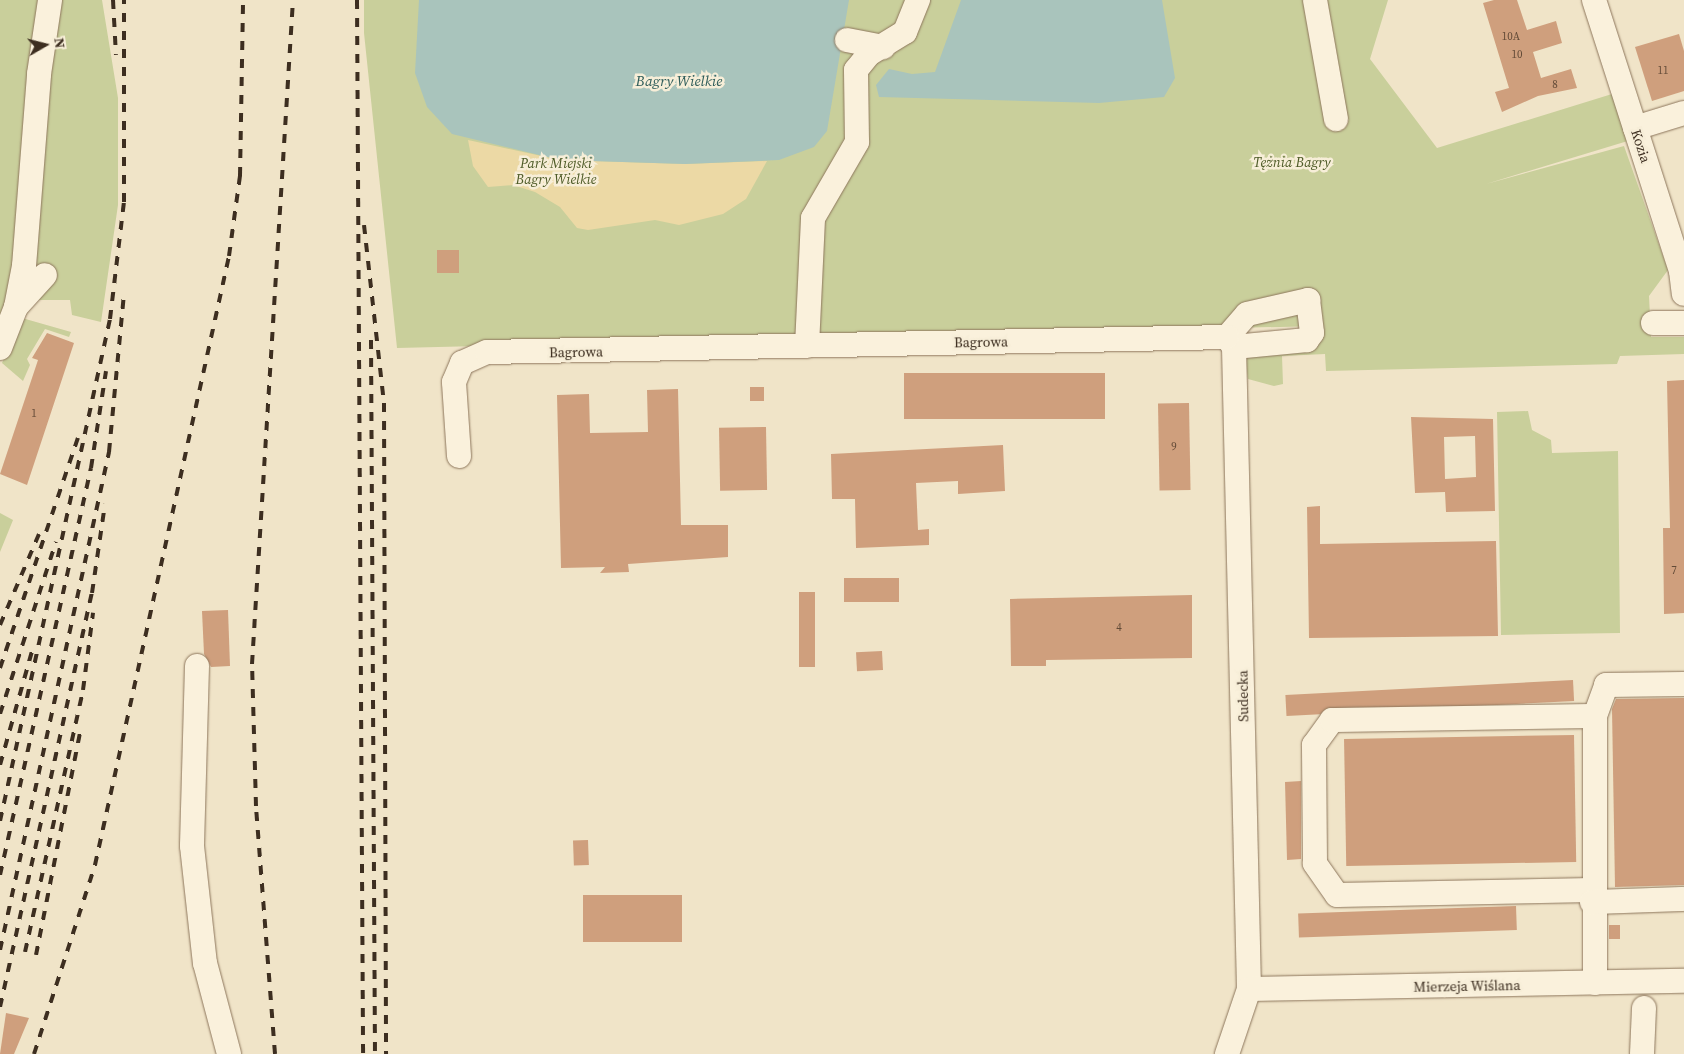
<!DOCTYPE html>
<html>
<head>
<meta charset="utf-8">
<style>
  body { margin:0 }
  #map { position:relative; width:1684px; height:1054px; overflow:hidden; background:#f0e4c8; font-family:"Source Serif 4",serif }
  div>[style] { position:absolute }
  .green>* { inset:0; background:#c9cf9b }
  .sand>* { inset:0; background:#ecd9a5 }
  .water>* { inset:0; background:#a9c4bc }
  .building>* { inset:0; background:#cf9f7d; transform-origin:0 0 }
  .roads { filter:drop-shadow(0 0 1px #8d765c) drop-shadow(0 0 1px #8d765c) }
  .minor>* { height:24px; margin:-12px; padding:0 12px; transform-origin:12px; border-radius:12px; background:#faf1dc }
  .rail>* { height:4px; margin-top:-2px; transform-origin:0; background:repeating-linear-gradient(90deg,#3d2e20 0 9px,transparent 0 18px) }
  span { translate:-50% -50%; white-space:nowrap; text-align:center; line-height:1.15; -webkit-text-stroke:5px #f7eed8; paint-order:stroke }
  .number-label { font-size:11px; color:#624a37 }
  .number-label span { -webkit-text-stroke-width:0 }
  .street-label { font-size:14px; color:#3d2e20 }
  .park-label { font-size:14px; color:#4d5a26; font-style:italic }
  .water-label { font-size:15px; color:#2f5d5a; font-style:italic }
  .north { position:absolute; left:20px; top:20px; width:50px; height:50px; -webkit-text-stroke:4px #f7eed8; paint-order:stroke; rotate:82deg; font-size:14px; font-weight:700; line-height:20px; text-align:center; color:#3d2e20 }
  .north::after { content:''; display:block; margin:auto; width:18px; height:22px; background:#3d2e20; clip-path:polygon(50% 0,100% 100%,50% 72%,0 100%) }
</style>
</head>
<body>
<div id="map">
  <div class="green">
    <i style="clip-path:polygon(0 0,44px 0,21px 249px,0 322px)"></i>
    <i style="clip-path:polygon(57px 0,102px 0,118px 98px,118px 205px,101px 322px,72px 315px,70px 300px,27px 300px,38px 270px,30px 266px)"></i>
    <i style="clip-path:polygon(364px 0,1388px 0,1370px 59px,1437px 148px,1612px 94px,1631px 140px,1486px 184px,1624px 146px,1668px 270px,1649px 296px,1651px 337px,1684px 337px,1684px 354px,1620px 356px,1617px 364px,1326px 371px,1325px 354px,1282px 356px,1283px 384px,1274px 386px,1248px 379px,1245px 357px,1318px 326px,397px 348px,364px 33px)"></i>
    <i style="clip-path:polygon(22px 318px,71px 332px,69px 337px,45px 329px,27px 359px,30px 365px,23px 381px,2px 363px)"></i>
    <i style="clip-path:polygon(1528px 411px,1532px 430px,1551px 440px,1552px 453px,1618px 451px,1620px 633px,1501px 635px,1497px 412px)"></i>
    <i style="clip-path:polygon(0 513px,13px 520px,0 552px)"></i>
  </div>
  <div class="sand">
    <i style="clip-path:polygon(468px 140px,560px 160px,685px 164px,767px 161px,746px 199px,723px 214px,679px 225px,655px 220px,588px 230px,577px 228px,560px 207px,535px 192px,513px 185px,488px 187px,473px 166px)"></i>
  </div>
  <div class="water">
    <i style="clip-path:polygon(419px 0,849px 0,827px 131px,814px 147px,779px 160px,685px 164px,560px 160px,452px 134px,427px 107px,415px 73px)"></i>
    <i style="clip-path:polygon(961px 0,1162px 0,1175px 78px,1164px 97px,1099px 103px,879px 97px,876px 85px,889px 69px,912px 74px,935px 72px)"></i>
  </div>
  <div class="building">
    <i style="clip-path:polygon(1494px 0,1517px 0,1527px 30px,1556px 21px,1562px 43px,1533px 52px,1541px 78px,1571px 69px,1577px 88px,1538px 96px,1502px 112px,1495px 92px,1509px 88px,1483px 3px)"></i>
    <i style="clip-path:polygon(1679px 34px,1684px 51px,1684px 91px,1652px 101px,1635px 47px)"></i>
    <i style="left:459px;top:250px;width:23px;height:22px;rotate:90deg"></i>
    <i style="clip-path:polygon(47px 333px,74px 343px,27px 485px,0 474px,38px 360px,32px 358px)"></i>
    <i style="left:1105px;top:373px;width:46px;height:201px;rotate:90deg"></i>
    <i style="clip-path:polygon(1684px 380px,1684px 613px,1664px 614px,1663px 528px,1670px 528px,1667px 381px)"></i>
    <i style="left:750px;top:387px;width:14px;height:14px"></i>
    <i style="clip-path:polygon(678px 389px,681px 525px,728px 525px,728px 557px,628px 564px,629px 572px,600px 573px,605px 567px,561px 568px,557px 395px,589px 394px,590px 433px,648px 432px,647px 390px)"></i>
    <i style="left:1189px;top:403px;width:87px;height:31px;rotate:89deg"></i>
    <i style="clip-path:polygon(evenodd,1411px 417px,1493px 419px,1495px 511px,1446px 512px,1445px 492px,1415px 493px,1411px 417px,1475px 436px,1476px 477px,1445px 479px,1444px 437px,1475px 436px)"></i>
    <i style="left:766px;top:427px;width:63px;height:47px;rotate:89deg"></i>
    <i style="clip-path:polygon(1003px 445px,1005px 491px,958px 494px,958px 481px,916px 483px,918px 530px,929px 529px,929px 545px,856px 548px,855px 499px,832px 499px,831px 454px)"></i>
    <i style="clip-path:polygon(1320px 506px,1320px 544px,1496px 541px,1498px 636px,1309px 638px,1307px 507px)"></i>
    <i style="left:899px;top:578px;width:24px;height:55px;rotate:90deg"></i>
    <i style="left:799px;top:592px;width:16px;height:75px"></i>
    <i style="clip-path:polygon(1192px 595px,1192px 658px,1046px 660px,1046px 666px,1011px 666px,1010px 599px)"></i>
    <i style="clip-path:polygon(228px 610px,230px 666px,211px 667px,204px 654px,202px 611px)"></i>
    <i style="left:882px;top:651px;width:19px;height:26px;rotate:87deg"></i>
    <i style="left:1573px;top:680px;width:21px;height:288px;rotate:87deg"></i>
    <i style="clip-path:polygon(1684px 698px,1684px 885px,1615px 887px,1612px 709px,1616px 699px)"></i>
    <i style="left:1574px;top:735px;width:127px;height:230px;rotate:89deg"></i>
    <i style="clip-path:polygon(1301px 781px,1301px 859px,1287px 860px,1285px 782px)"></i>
    <i style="left:588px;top:840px;width:25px;height:15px;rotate:88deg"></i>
    <i style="left:583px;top:895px;width:99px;height:47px"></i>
    <i style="left:1516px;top:906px;width:24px;height:218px;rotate:88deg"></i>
    <i style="left:1620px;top:925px;width:14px;height:11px;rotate:90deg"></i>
    <i style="clip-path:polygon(6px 1013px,29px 1018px,14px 1054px,0 1054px)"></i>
  </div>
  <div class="roads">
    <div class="minor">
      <i style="left:1315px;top:0;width:121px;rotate:80deg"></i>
      <i style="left:1594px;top:0;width:285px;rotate:72.2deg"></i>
      <i style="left:1681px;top:271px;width:23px;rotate:83deg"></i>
      <i style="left:847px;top:40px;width:37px;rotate:11deg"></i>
      <i style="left:1635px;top:128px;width:51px;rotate:-17deg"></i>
      <i style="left:16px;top:307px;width:42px;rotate:-79deg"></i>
      <i style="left:24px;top:266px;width:193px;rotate:-85.5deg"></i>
      <i style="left:39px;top:74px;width:75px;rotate:-81.5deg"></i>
      <i style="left:1653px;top:323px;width:31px"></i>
      <i style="left:1227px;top:337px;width:12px;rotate:55deg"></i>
      <i style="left:1234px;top:347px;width:642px;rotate:88.66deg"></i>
      <i style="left:1249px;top:989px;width:69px;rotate:108.7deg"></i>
      <i style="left:1227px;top:337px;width:30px;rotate:-49deg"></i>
      <i style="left:1247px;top:314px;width:63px;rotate:-12.9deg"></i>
      <i style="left:1308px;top:300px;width:33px;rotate:83deg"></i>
      <i style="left:1312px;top:333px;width:9px;rotate:126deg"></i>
      <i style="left:1307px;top:340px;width:73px;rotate:174.5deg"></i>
      <i style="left:807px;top:346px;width:128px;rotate:-87.3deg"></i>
      <i style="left:813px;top:218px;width:88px;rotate:-59.9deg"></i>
      <i style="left:857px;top:142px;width:72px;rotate:-90.8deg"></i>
      <i style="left:856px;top:70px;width:21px;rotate:-51deg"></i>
      <i style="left:869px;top:54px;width:42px;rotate:-31.4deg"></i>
      <i style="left:905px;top:32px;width:35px;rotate:-68deg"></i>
      <i style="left:0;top:348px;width:44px;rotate:-68.7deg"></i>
      <i style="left:16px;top:307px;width:43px;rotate:-47.8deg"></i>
      <i style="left:459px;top:456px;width:74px;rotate:-93.9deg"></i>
      <i style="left:454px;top:382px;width:21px;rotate:-67deg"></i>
      <i style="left:462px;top:363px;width:27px;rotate:-24deg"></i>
      <i style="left:487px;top:352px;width:740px;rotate:-1.16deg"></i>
      <i style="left:197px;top:666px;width:180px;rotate:91.6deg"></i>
      <i style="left:192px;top:846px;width:118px;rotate:83.7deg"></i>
      <i style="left:205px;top:963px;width:94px;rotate:75.2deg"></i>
      <i style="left:1595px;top:716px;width:33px;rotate:-70deg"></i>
      <i style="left:1606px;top:685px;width:78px;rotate:-0.7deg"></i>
      <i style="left:1592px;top:890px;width:255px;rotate:178.9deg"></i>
      <i style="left:1337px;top:895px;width:39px;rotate:-125deg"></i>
      <i style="left:1315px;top:863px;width:118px;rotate:-90.5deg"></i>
      <i style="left:1314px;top:745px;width:31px;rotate:-54deg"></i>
      <i style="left:1332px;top:720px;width:263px;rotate:-0.9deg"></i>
      <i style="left:1595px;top:716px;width:267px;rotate:90deg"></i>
      <i style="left:1592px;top:902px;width:92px;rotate:-1.9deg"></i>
      <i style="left:1249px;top:989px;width:435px;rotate:-1.1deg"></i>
      <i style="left:1642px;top:1054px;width:46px;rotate:-87.5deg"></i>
    </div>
  </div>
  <div class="rail">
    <i style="left:113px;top:0;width:55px;rotate:86.9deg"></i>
    <i style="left:357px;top:0;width:1054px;rotate:89.67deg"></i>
    <i style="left:364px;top:225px;width:179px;rotate:83.6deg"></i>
    <i style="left:384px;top:403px;width:651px;rotate:89.82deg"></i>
    <i style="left:371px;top:340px;width:714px;rotate:89.68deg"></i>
    <i style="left:0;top:625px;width:99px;rotate:-66.8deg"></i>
    <i style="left:0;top:668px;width:243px;rotate:-71.3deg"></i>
    <i style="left:0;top:714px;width:181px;rotate:-72deg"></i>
    <i style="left:0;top:765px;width:118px;rotate:-74.3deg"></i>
    <i style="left:0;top:821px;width:514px;rotate:-77.64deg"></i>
    <i style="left:110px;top:319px;width:118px;rotate:-83.2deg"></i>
    <i style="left:124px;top:202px;width:202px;rotate:-90deg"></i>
    <i style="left:0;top:875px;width:417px;rotate:-77.4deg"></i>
    <i style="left:91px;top:468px;width:98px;rotate:-81.2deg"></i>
    <i style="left:0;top:950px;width:510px;rotate:-77.65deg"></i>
    <i style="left:109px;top:452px;width:159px;rotate:-84.6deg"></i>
    <i style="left:25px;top:952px;width:268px;rotate:-77.5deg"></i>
    <i style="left:83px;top:690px;width:78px;rotate:-82.6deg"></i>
    <i style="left:36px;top:955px;width:231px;rotate:-78.8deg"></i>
    <i style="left:0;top:1007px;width:424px;rotate:-77.5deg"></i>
    <i style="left:92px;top:593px;width:90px;rotate:-81.7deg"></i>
    <i style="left:34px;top:1054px;width:199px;rotate:-72.1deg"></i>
    <i style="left:95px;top:865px;width:624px;rotate:-77.59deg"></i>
    <i style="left:229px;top:256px;width:81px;rotate:-82.2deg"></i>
    <i style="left:240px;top:176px;width:176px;rotate:-89deg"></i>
    <i style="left:275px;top:1054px;width:249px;rotate:-94.4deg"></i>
    <i style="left:256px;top:806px;width:142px;rotate:-91.6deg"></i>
    <i style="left:252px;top:664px;width:665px;rotate:-86.47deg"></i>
  </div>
  <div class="number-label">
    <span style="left:1511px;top:37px">10A</span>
    <span style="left:1517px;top:55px">10</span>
    <span style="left:1663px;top:71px">11</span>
    <span style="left:1555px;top:85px">8</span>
    <span style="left:34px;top:414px">1</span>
    <span style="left:1174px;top:447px">9</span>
    <span style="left:1674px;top:571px">7</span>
    <span style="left:1119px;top:628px">4</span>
  </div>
  <div class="street-label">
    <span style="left:1641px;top:146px;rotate:72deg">Kozia</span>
    <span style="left:981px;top:342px;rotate:-1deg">Bagrowa</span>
    <span style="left:576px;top:352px;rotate:-1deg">Bagrowa</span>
    <span style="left:1243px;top:696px;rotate:-91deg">Sudecka</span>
    <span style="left:1467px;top:986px;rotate:-1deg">Mierzeja Wiślana</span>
  </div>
  <div class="park-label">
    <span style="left:1292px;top:162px">Tężnia Bagry</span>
    <span style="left:556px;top:171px">Park Miejski<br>Bagry Wielkie</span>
  </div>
  <div class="water-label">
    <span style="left:679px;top:81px">Bagry Wielkie</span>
  </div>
  <div class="north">N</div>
</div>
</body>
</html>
